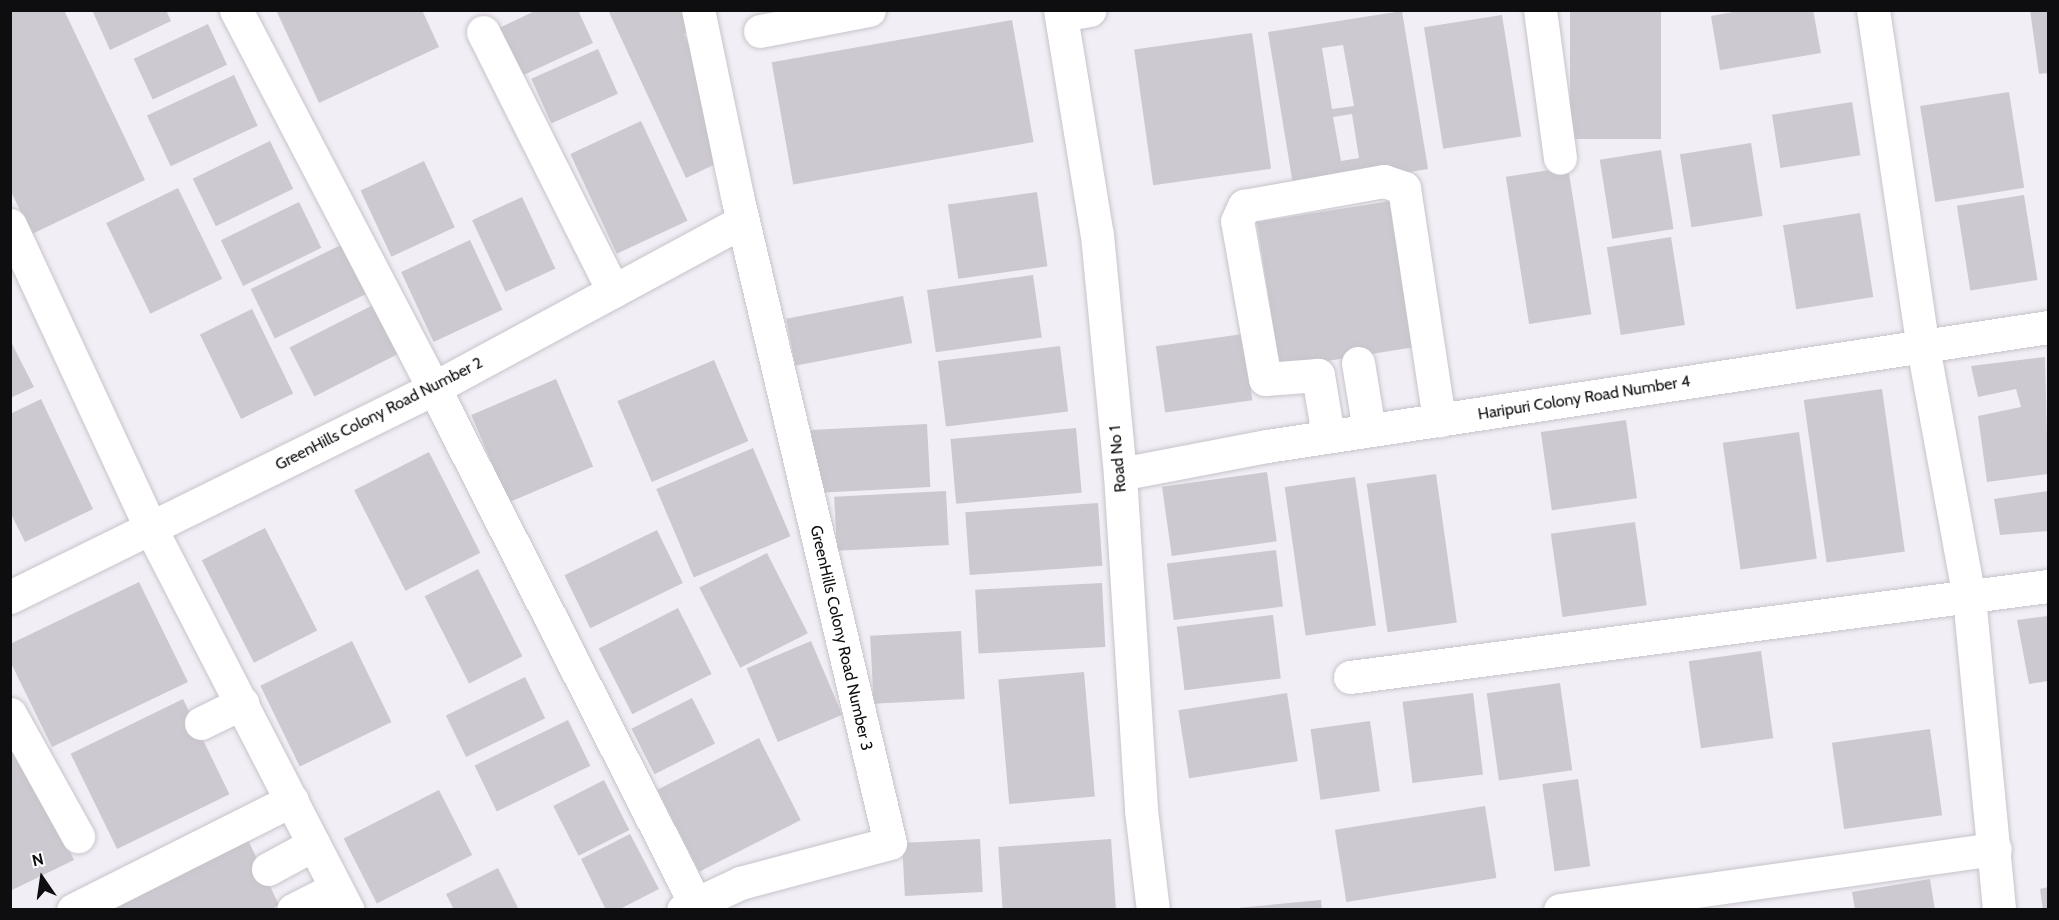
<!DOCTYPE html>
<html>
<head>
<meta charset="utf-8">
<style>
  body { margin:0 }
  #map { position:relative; width:2059px; height:920px; overflow:hidden; background:#f2eef5; font-family:Cabin,sans-serif }
  div>[style] { position:absolute }
  .building>* { inset:0; background:#cdc9d0; transform-origin:0 0 }
  .roads { filter:drop-shadow(0 0 2px #c7c3cb) drop-shadow(0 0 2px #c7c3cb) }
  .minor>* { height:33px; margin:-16.5px; padding:0 16.5px; transform-origin:16.5px; border-radius:16.5px; background:#fff }
  span { translate:-50% -50%; white-space:nowrap; text-align:center; line-height:1.15; -webkit-text-stroke:4.5px #fff; paint-order:stroke }
  .street-label { font-size:16px; color:#0e0d0f }
  .frame { position:absolute; inset:0; border:12px solid #0e0d0f; pointer-events:none }
  .north { position:absolute; left:12px; top:848px; width:60px; height:60px; -webkit-text-stroke:4px #fff; paint-order:stroke; rotate:347deg; font-size:16px; font-weight:700; line-height:24px; text-align:center; color:#0e0d0f }
  .north::after { content:''; display:block; margin:auto; width:21px; height:27px; background:#0e0d0f; clip-path:polygon(50% 0,100% 100%,50% 72%,0 100%) }
</style>
</head>
<body>
<div id="map">
  <div class="building">
    <i style="clip-path:polygon(10px 10px,64px 10px,145px 180px,32px 234px,10px 190px)"></i>
    <i style="clip-path:polygon(92px 10px,166px 10px,171px 21px,110px 50px)"></i>
    <i style="clip-path:polygon(276px 10px,422px 10px,439px 47px,319px 103px)"></i>
    <i style="clip-path:polygon(537px 10px,578px 10px,593px 43px,517px 78px,495px 30px)"></i>
    <i style="clip-path:polygon(608px 10px,686px 10px,694px 29px,684px 34px,706px 81px,726px 159px,686px 178px)"></i>
    <i style="left:1570px;top:10px;width:91px;height:129px"></i>
    <i style="clip-path:polygon(1744px 10px,1813px 10px,1821px 53px,1720px 70px,1711px 16px)"></i>
    <i style="clip-path:polygon(2030px 10px,2048px 10px,2048px 73px,2039px 74px)"></i>
    <i style="clip-path:polygon(evenodd,1402px 11px,1428px 169px,1294px 191px,1268px 32px,1402px 11px,1343px 45px,1354px 106px,1332px 109px,1322px 48px,1343px 45px,1402px 11px,1352px 114px,1359px 158px,1341px 161px,1333px 117px,1352px 114px)"></i>
    <i style="left:1502px;top:15px;width:123px;height:79px;rotate:81deg"></i>
    <i style="left:1012px;top:20px;width:124px;height:244px;rotate:80deg"></i>
    <i style="left:208px;top:24px;width:45px;height:82px;rotate:65deg"></i>
    <i style="left:1252px;top:33px;width:137px;height:119px;rotate:82deg"></i>
    <i style="left:598px;top:49px;width:49px;height:73px;rotate:66deg"></i>
    <i style="left:234px;top:75px;width:56px;height:96px;rotate:65deg"></i>
    <i style="left:2009px;top:92px;width:97px;height:90px;rotate:81deg"></i>
    <i style="left:1852px;top:102px;width:54px;height:81px;rotate:81deg"></i>
    <i style="left:641px;top:121px;width:110px;height:78px;rotate:65deg"></i>
    <i style="left:270px;top:141px;width:53px;height:86px;rotate:64deg"></i>
    <i style="left:1751px;top:143px;width:74px;height:72px;rotate:81deg"></i>
    <i style="left:1661px;top:150px;width:80px;height:62px;rotate:81deg"></i>
    <i style="left:424px;top:161px;width:73px;height:70px;rotate:65deg"></i>
    <i style="left:1568px;top:167px;width:149px;height:63px;rotate:81deg"></i>
    <i style="left:178px;top:188px;width:101px;height:80px;rotate:64deg"></i>
    <i style="left:1037px;top:192px;width:75px;height:90px;rotate:82deg"></i>
    <i style="left:2024px;top:195px;width:86px;height:68px;rotate:81deg"></i>
    <i style="left:522px;top:197px;width:79px;height:55px;rotate:65deg"></i>
    <i style="left:1397px;top:200px;width:148px;height:142px;rotate:81deg"></i>
    <i style="left:299px;top:202px;width:51px;height:87px;rotate:64deg"></i>
    <i style="left:1860px;top:213px;width:85px;height:78px;rotate:81deg"></i>
    <i style="left:1671px;top:237px;width:89px;height:65px;rotate:81deg"></i>
    <i style="left:470px;top:240px;width:77px;height:76px;rotate:65deg"></i>
    <i style="left:345px;top:243px;width:55px;height:105px;rotate:64deg"></i>
    <i style="left:1033px;top:275px;width:63px;height:107px;rotate:82deg"></i>
    <i style="left:903px;top:296px;width:48px;height:119px;rotate:79deg"></i>
    <i style="left:375px;top:304px;width:55px;height:96px;rotate:63deg"></i>
    <i style="left:252px;top:309px;width:94px;height:58px;rotate:64deg"></i>
    <i style="left:1243px;top:334px;width:67px;height:88px;rotate:82deg"></i>
    <i style="clip-path:polygon(10px 340px,34px 387px,10px 398px)"></i>
    <i style="left:1060px;top:346px;width:66px;height:123px;rotate:83deg"></i>
    <i style="clip-path:polygon(2045px 357px,2048px 474px,1987px 482px,1978px 416px,2021px 407px,2016px 389px,1978px 397px,1971px 366px)"></i>
    <i style="left:714px;top:360px;width:88px;height:105px;rotate:67deg"></i>
    <i style="left:556px;top:379px;width:95px;height:92px;rotate:67deg"></i>
    <i style="left:1882px;top:389px;width:164px;height:79px;rotate:82deg"></i>
    <i style="clip-path:polygon(41px 399px,93px 509px,25px 542px,10px 512px,10px 414px)"></i>
    <i style="left:1626px;top:420px;width:79px;height:86px;rotate:82deg"></i>
    <i style="left:927px;top:424px;width:63px;height:116px;rotate:87deg"></i>
    <i style="left:1076px;top:428px;width:65px;height:126px;rotate:85deg"></i>
    <i style="left:1799px;top:432px;width:128px;height:77px;rotate:82deg"></i>
    <i style="left:753px;top:448px;width:96px;height:105px;rotate:67deg"></i>
    <i style="left:429px;top:452px;width:113px;height:84px;rotate:63deg"></i>
    <i style="left:1267px;top:472px;width:70px;height:106px;rotate:82deg"></i>
    <i style="left:1436px;top:474px;width:150px;height:70px;rotate:82deg"></i>
    <i style="left:1355px;top:477px;width:150px;height:71px;rotate:82deg"></i>
    <i style="left:946px;top:491px;width:54px;height:112px;rotate:87deg"></i>
    <i style="clip-path:polygon(2048px 491px,2048px 531px,2000px 535px,1994px 499px)"></i>
    <i style="left:1098px;top:503px;width:63px;height:133px;rotate:86deg"></i>
    <i style="left:1635px;top:522px;width:84px;height:85px;rotate:82deg"></i>
    <i style="left:265px;top:528px;width:115px;height:71px;rotate:63deg"></i>
    <i style="left:657px;top:530px;width:59px;height:103px;rotate:64deg"></i>
    <i style="left:1276px;top:550px;width:57px;height:110px;rotate:83deg"></i>
    <i style="left:767px;top:553px;width:90px;height:76px;rotate:63deg"></i>
    <i style="left:478px;top:569px;width:98px;height:60px;rotate:63deg"></i>
    <i style="clip-path:polygon(139px 582px,188px 682px,52px 747px,10px 661px,10px 644px)"></i>
    <i style="left:1102px;top:583px;width:64px;height:127px;rotate:87deg"></i>
    <i style="left:678px;top:608px;width:74px;height:89px;rotate:63deg"></i>
    <i style="left:1273px;top:615px;width:64px;height:97px;rotate:83deg"></i>
    <i style="clip-path:polygon(2048px 616px,2048px 681px,2029px 684px,2017px 620px)"></i>
    <i style="left:961px;top:631px;width:68px;height:91px;rotate:87deg"></i>
    <i style="left:352px;top:641px;width:90px;height:102px;rotate:64deg"></i>
    <i style="left:811px;top:641px;width:80px;height:70px;rotate:67deg"></i>
    <i style="left:1761px;top:651px;width:88px;height:73px;rotate:82deg"></i>
    <i style="left:1084px;top:672px;width:125px;height:86px;rotate:85deg"></i>
    <i style="left:525px;top:677px;width:46px;height:88px;rotate:64deg"></i>
    <i style="left:1560px;top:683px;width:88px;height:74px;rotate:82deg"></i>
    <i style="left:1287px;top:693px;width:69px;height:110px;rotate:81deg"></i>
    <i style="left:1473px;top:693px;width:82px;height:71px;rotate:83deg"></i>
    <i style="left:692px;top:698px;width:51px;height:68px;rotate:63deg"></i>
    <i style="left:183px;top:699px;width:106px;height:125px;rotate:64deg"></i>
    <i style="left:568px;top:720px;width:51px;height:104px;rotate:64deg"></i>
    <i style="left:1370px;top:721px;width:71px;height:60px;rotate:82deg"></i>
    <i style="clip-path:polygon(10px 728px,74px 860px,10px 891px)"></i>
    <i style="left:1930px;top:729px;width:87px;height:99px;rotate:82deg"></i>
    <i style="left:759px;top:738px;width:92px;height:114px;rotate:63deg"></i>
    <i style="left:1578px;top:779px;width:88px;height:36px;rotate:82deg"></i>
    <i style="left:604px;top:780px;width:56px;height:57px;rotate:63deg"></i>
    <i style="left:439px;top:790px;width:73px;height:107px;rotate:63deg"></i>
    <i style="left:1485px;top:806px;width:73px;height:152px;rotate:81deg"></i>
    <i style="clip-path:polygon(630px 834px,659px 889px,618px 910px,606px 910px,581px 859px)"></i>
    <i style="left:980px;top:839px;width:53px;height:78px;rotate:87deg"></i>
    <i style="left:1111px;top:839px;width:71px;height:113px;rotate:86deg"></i>
    <i style="clip-path:polygon(248px 840px,279px 905px,269px 910px,104px 910px)"></i>
    <i style="clip-path:polygon(498px 868px,519px 910px,454px 910px,446px 894px)"></i>
    <i style="clip-path:polygon(1930px 879px,1935px 910px,1855px 910px,1852px 892px)"></i>
    <i style="clip-path:polygon(2048px 887px,2048px 910px,2043px 910px,2040px 889px)"></i>
    <i style="clip-path:polygon(1321px 900px,1322px 910px,1237px 910px,1237px 908px)"></i>
  </div>
  <div class="roads">
    <div class="minor">
      <i style="left:236px;top:10px;width:427px;rotate:62.4deg"></i>
      <i style="left:434px;top:388px;width:577px;rotate:63.12deg"></i>
      <i style="left:1060px;top:10px;width:228px;rotate:80.7deg"></i>
      <i style="left:1097px;top:235px;width:240px;rotate:84.5deg"></i>
      <i style="left:1120px;top:474px;width:337px;rotate:86.4deg"></i>
      <i style="left:1141px;top:810px;width:101px;rotate:83.2deg"></i>
      <i style="left:1540px;top:10px;width:149px;rotate:82.3deg"></i>
      <i style="left:1873px;top:10px;width:341px;rotate:81.6deg"></i>
      <i style="left:1923px;top:347px;width:254px;rotate:79.6deg"></i>
      <i style="left:1969px;top:597px;width:314px;rotate:84.5deg"></i>
      <i style="left:1061px;top:15px;width:29px;rotate:-10deg"></i>
      <i style="left:760px;top:31px;width:111px;rotate:-10.9deg"></i>
      <i style="left:483px;top:32px;width:290px;rotate:63.3deg"></i>
      <i style="left:10px;top:225px;width:335px;rotate:65.1deg"></i>
      <i style="left:151px;top:529px;width:429px;rotate:62.7deg"></i>
      <i style="left:1358px;top:363px;width:68px;rotate:80.7deg"></i>
      <i style="left:1328px;top:436px;width:62px;rotate:-99.3deg"></i>
      <i style="left:1318px;top:375px;width:53px;rotate:175.7deg"></i>
      <i style="left:1265px;top:379px;width:160px;rotate:-100deg"></i>
      <i style="left:1237px;top:221px;width:17px;rotate:-65deg"></i>
      <i style="left:1244px;top:206px;width:142px;rotate:-10.1deg"></i>
      <i style="left:1384px;top:181px;width:21px;rotate:19deg"></i>
      <i style="left:1404px;top:188px;width:235px;rotate:81.4deg"></i>
      <i style="left:1120px;top:474px;width:150px;rotate:-10.8deg"></i>
      <i style="left:1267px;top:446px;width:790px;rotate:-8.66deg"></i>
      <i style="left:10px;top:597px;width:473px;rotate:-26.2deg"></i>
      <i style="left:434px;top:388px;width:351px;rotate:-28.4deg"></i>
      <i style="left:1350px;top:677px;width:704px;rotate:-7.43deg"></i>
      <i style="left:10px;top:714px;width:140px;rotate:60.9deg"></i>
      <i style="left:201px;top:723px;width:46px;rotate:-26deg"></i>
      <i style="left:268px;top:869px;width:52px;rotate:-28.5deg"></i>
      <i style="left:73px;top:910px;width:245px;rotate:-26.7deg"></i>
      <i style="left:293px;top:910px;width:48px;rotate:-27.1deg"></i>
      <i style="left:683px;top:910px;width:63px;rotate:-25.3deg"></i>
      <i style="left:740px;top:883px;width:155px;rotate:-14.9deg"></i>
      <i style="left:890px;top:843px;width:665px;rotate:-103.3deg"></i>
      <i style="left:737px;top:196px;width:190px;rotate:-101.8deg"></i>
      <i style="left:1560px;top:910px;width:439px;rotate:-8deg"></i>
    </div>
  </div>
  <div class="street-label">
    <span style="left:1584px;top:398px;rotate:-9deg">Haripuri Colony Road Number 4</span>
    <span style="left:379px;top:414px;rotate:-27deg">GreenHills Colony Road Number 2</span>
    <span style="left:1118px;top:459px;rotate:-95deg">Road No 1</span>
    <span style="left:841px;top:638px;rotate:77deg">GreenHills Colony Road Number 3</span>
  </div>
  <div class="frame"></div>
  <div class="north">N</div>
</div>
</body>
</html>
